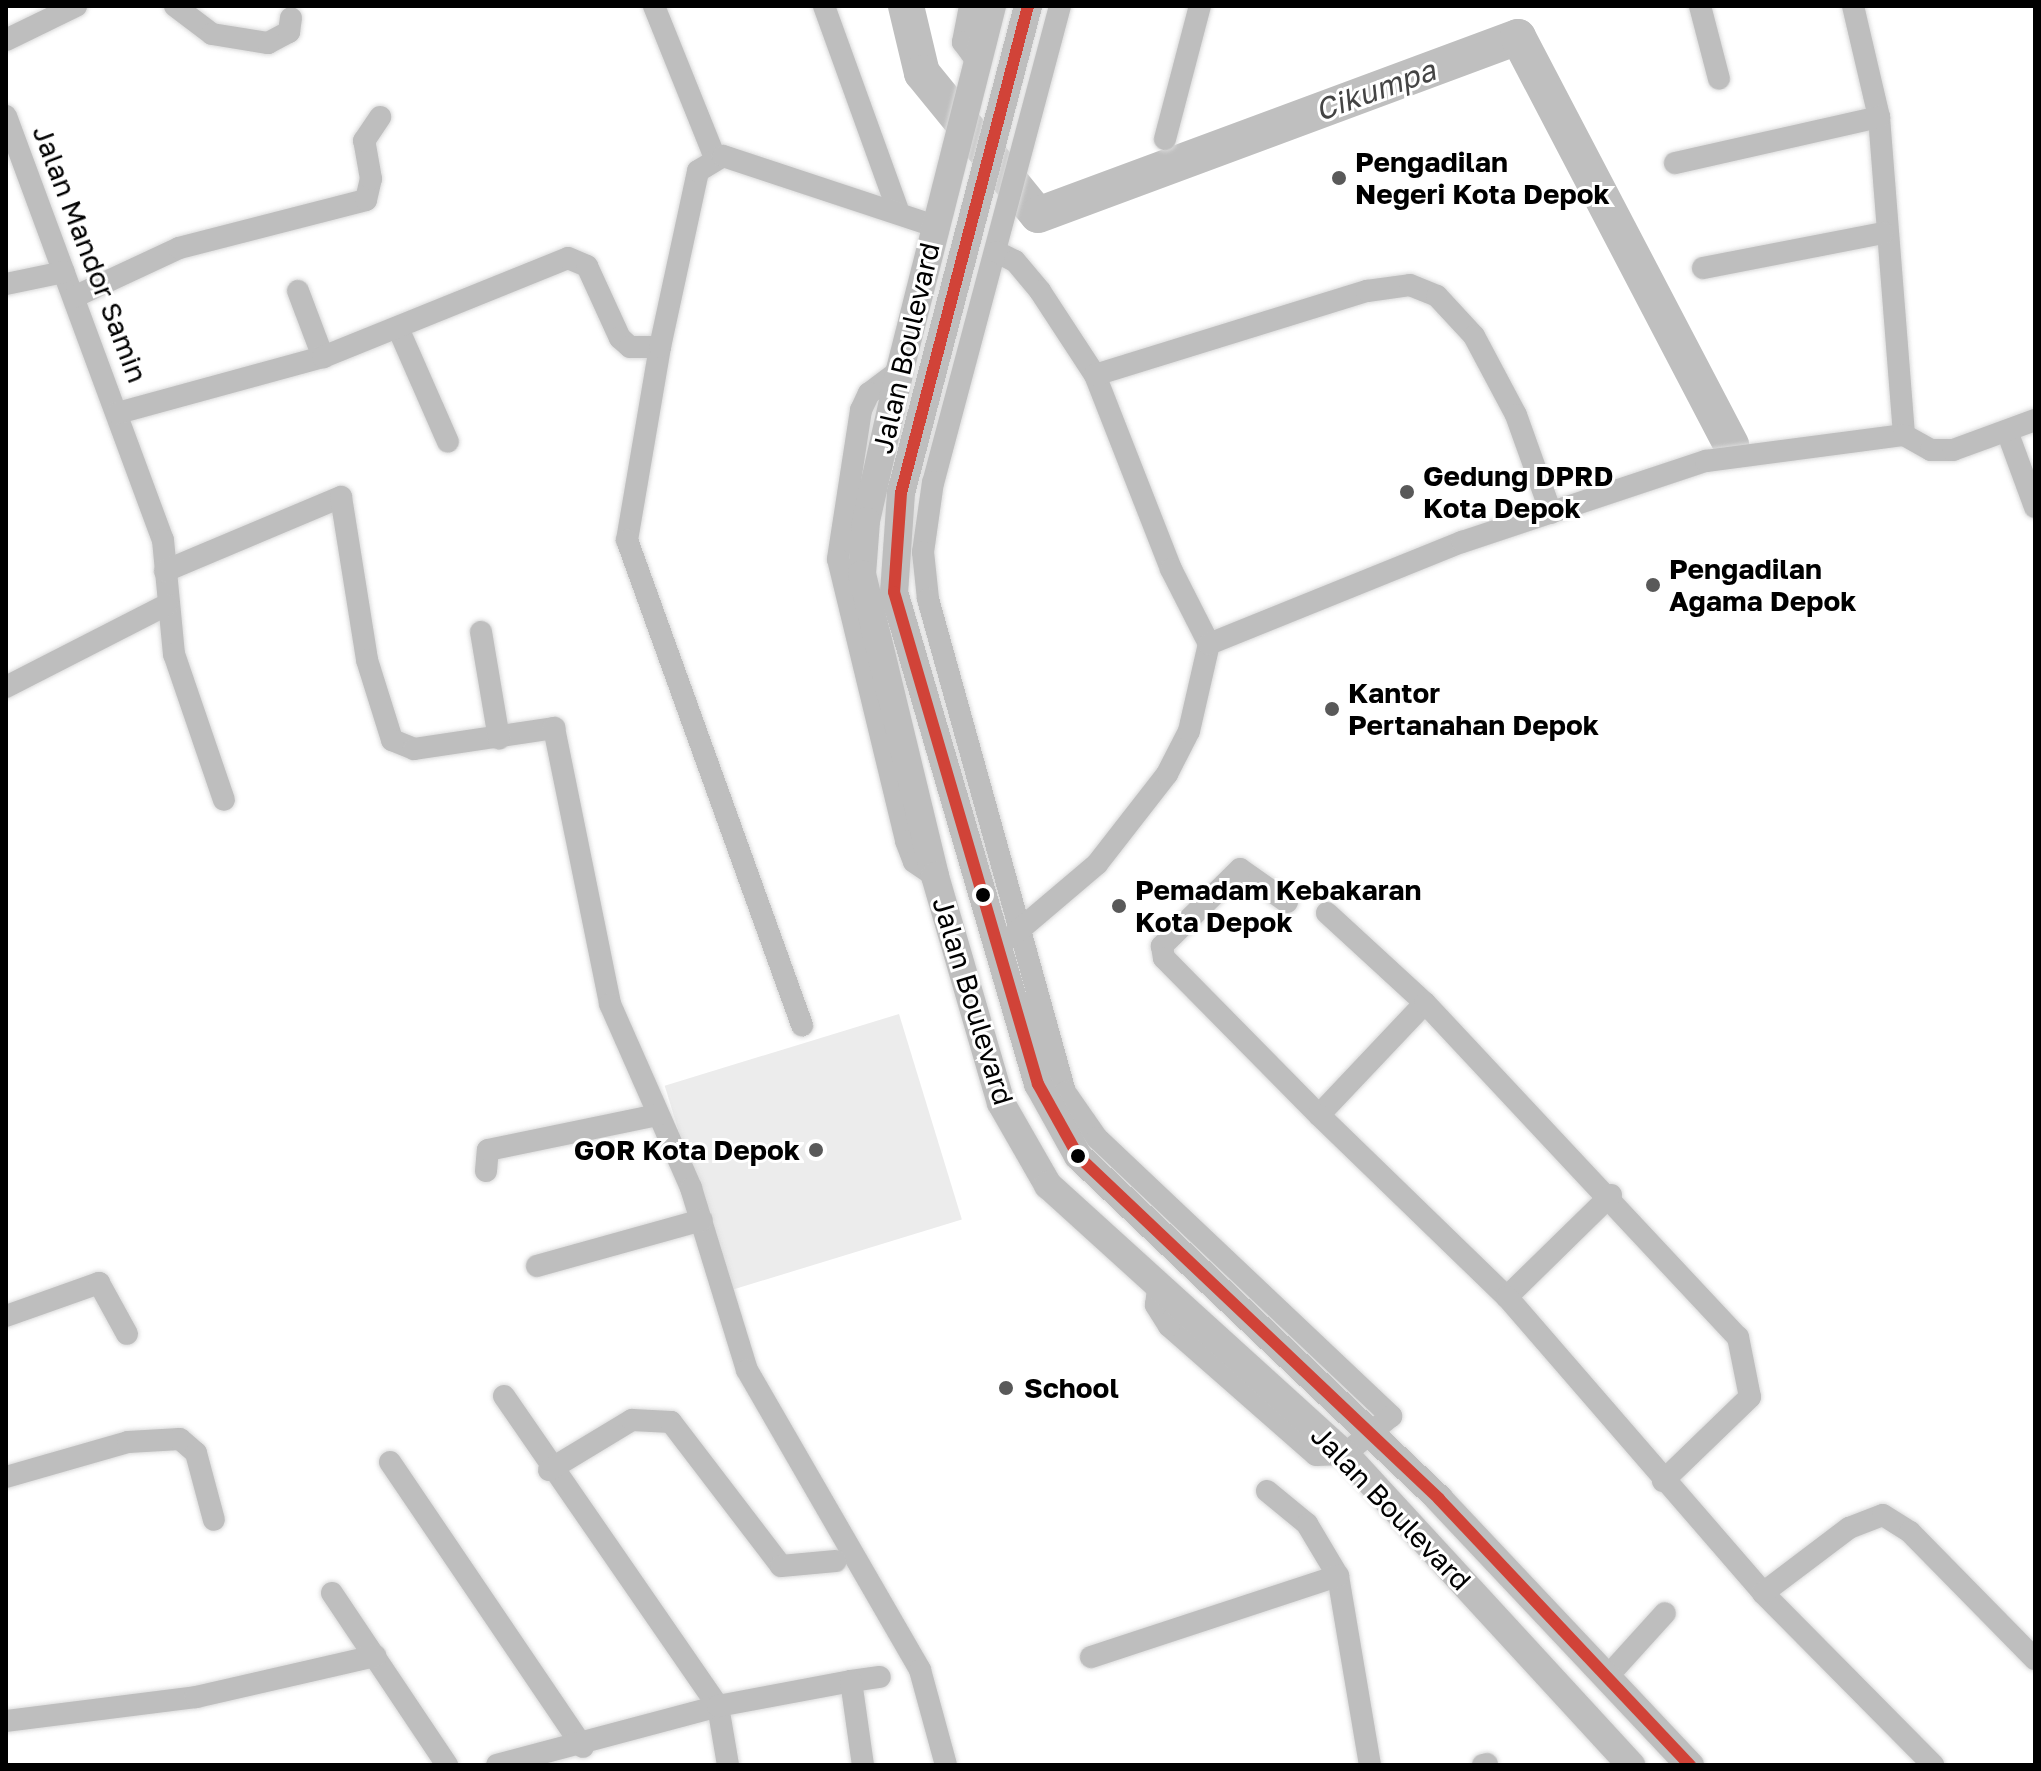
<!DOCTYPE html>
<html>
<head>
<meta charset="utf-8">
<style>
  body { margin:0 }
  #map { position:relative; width:2041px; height:1771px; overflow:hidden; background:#fff; font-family:"Golos Text",sans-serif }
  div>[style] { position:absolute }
  .green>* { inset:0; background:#ececec; transform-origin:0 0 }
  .river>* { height:36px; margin:-18px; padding:0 18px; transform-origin:18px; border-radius:18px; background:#bfbfbf }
  .roads { filter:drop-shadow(0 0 2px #dbdbdb) drop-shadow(0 0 2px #dbdbdb) }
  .minor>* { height:22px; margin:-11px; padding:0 11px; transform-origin:11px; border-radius:11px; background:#bebebe }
  .major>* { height:28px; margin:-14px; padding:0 14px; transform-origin:14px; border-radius:14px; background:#bebebe }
  .bus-1>* { height:12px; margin:-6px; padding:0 6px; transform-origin:6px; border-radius:6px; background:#d14338 }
  .dots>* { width:22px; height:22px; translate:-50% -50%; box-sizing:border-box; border:4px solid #fff; border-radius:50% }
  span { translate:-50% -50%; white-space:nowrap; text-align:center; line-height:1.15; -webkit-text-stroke:6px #fff; paint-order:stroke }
  .poi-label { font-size:28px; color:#000; font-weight:700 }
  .left { translate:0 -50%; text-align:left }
  .right { translate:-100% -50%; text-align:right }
  .street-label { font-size:28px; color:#000 }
  .water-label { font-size:30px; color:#444; font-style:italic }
  .frame { position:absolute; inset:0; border:8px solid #000; pointer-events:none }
</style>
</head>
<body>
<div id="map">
  <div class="green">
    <i style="left:899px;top:1014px;width:215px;height:245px;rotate:73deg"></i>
  </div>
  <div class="river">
    <i style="left:906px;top:6px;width:69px;rotate:76.6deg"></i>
    <i style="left:922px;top:73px;width:183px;rotate:50.8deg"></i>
    <i style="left:1038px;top:215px;width:512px;rotate:-20.35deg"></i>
    <i style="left:1518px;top:37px;width:460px;rotate:62.4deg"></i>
  </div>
  <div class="roads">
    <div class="minor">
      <i style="left:175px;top:6px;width:46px;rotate:37.1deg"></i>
      <i style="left:212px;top:34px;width:57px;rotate:9.1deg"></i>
      <i style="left:268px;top:43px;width:24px;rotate:-28deg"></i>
      <i style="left:289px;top:32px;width:14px;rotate:-82deg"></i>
      <i style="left:654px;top:6px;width:164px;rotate:68.1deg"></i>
      <i style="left:824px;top:6px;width:220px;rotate:70.1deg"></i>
      <i style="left:970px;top:6px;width:37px;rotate:101deg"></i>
      <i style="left:963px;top:42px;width:26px;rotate:54deg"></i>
      <i style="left:1060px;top:6px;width:493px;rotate:104.9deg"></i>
      <i style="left:933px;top:482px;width:71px;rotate:98.1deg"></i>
      <i style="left:923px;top:552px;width:47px;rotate:83.9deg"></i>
      <i style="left:928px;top:599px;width:512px;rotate:74.47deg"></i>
      <i style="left:1065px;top:1092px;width:56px;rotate:55.2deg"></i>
      <i style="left:1097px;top:1138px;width:405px;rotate:43.4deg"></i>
      <i style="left:1391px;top:1416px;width:60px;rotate:140.4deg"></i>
      <i style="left:1345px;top:1454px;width:29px;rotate:178deg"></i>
      <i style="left:1316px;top:1455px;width:196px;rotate:-138.7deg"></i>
      <i style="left:1169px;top:1326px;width:25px;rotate:-122deg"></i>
      <i style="left:1156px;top:1305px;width:17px;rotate:-83deg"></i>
      <i style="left:1700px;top:6px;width:75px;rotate:75.4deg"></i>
      <i style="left:1853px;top:6px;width:114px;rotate:76.8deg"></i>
      <i style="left:1879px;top:117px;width:319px;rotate:85.5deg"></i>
      <i style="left:6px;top:40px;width:78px;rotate:-25.9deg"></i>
      <i style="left:6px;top:116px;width:452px;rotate:69.7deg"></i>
      <i style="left:163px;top:540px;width:115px;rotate:84.5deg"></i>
      <i style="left:174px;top:654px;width:154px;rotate:71.1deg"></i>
      <i style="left:1165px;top:139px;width:138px;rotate:-75.3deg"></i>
      <i style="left:1675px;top:163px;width:209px;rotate:-12.7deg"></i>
      <i style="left:997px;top:252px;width:20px;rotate:27deg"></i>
      <i style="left:1015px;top:261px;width:39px;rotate:50deg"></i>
      <i style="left:1040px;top:291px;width:100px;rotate:56.8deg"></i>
      <i style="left:1095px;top:375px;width:208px;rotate:68.6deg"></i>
      <i style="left:1171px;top:569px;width:84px;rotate:63.1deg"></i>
      <i style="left:1703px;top:268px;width:183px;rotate:-11deg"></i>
      <i style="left:6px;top:284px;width:59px;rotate:-11.7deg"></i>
      <i style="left:298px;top:291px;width:71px;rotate:69.3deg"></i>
      <i style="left:74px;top:297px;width:116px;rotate:-25deg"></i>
      <i style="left:179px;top:248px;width:193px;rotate:-14.4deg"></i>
      <i style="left:366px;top:200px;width:22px;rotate:-77deg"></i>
      <i style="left:371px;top:179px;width:39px;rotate:-100deg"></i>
      <i style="left:364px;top:141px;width:29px;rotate:-56deg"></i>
      <i style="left:398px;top:328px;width:124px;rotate:66.3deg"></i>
      <i style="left:660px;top:347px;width:196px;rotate:99.7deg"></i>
      <i style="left:627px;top:540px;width:516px;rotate:70.16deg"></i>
      <i style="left:900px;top:370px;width:39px;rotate:143deg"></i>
      <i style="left:869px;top:393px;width:19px;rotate:115deg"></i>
      <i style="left:861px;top:410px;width:151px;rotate:98.8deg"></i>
      <i style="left:838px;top:559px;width:290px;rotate:76.4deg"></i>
      <i style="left:906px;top:841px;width:22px;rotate:69deg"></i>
      <i style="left:914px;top:862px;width:25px;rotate:34deg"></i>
      <i style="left:1095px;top:375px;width:285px;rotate:-17.2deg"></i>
      <i style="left:1367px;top:291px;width:43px;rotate:-7.9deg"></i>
      <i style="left:1410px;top:285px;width:29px;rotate:22deg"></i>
      <i style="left:1437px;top:296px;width:54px;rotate:47.2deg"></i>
      <i style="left:1474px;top:336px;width:89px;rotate:62deg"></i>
      <i style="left:1516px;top:415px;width:104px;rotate:70.3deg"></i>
      <i style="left:118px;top:413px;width:213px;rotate:-15.3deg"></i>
      <i style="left:323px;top:357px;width:264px;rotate:-22deg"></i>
      <i style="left:568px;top:258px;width:21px;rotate:23deg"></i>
      <i style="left:587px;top:266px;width:79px;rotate:65.4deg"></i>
      <i style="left:620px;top:338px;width:13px;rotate:42deg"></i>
      <i style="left:630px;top:347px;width:30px"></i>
      <i style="left:660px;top:347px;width:180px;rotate:-77.8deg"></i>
      <i style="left:698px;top:171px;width:29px;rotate:-31deg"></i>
      <i style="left:723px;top:156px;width:223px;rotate:18.3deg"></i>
      <i style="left:2007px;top:431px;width:81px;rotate:69.8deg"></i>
      <i style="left:165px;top:571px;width:191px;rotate:-22.8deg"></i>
      <i style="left:341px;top:497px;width:165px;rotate:80.9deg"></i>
      <i style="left:367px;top:660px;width:84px;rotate:72.6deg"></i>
      <i style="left:392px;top:740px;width:24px;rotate:22deg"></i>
      <i style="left:414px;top:749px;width:142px;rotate:-8.5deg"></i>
      <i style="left:554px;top:728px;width:282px;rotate:78.5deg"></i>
      <i style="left:610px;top:1004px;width:201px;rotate:66.2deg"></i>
      <i style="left:691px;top:1188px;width:190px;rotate:72.9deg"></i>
      <i style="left:747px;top:1370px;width:346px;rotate:60deg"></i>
      <i style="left:920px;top:1670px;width:98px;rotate:74.7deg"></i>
      <i style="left:481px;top:632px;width:108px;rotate:80.4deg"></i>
      <i style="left:6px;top:687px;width:180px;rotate:-27.1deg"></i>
      <i style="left:1287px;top:902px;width:57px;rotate:-144.9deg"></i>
      <i style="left:1240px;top:869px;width:110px;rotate:135.4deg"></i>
      <i style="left:1162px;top:946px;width:12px;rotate:81deg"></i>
      <i style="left:1164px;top:958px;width:221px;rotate:45.4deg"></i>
      <i style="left:1319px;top:1115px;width:154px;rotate:-46.6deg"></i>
      <i style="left:1327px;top:913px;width:133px;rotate:42.6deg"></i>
      <i style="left:1425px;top:1003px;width:458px;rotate:46.9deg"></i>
      <i style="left:1738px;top:1337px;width:61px;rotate:78.7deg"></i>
      <i style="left:1750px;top:1397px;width:121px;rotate:136deg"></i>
      <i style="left:1011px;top:937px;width:113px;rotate:-40.3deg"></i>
      <i style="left:1097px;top:864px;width:114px;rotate:-52.1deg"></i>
      <i style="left:1167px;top:774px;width:48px;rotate:-62.9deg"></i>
      <i style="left:1189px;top:731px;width:89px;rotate:-77.1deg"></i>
      <i style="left:1209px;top:644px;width:273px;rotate:-22deg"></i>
      <i style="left:1462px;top:542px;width:257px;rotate:-18.4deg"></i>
      <i style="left:1706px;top:461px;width:200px;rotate:-7.5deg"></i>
      <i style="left:1904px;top:435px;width:31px;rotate:29deg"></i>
      <i style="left:1931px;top:450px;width:22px"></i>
      <i style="left:1953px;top:450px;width:87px;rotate:-20.1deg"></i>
      <i style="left:1319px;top:1115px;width:262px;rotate:44.1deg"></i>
      <i style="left:486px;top:1171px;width:21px;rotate:-85deg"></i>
      <i style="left:488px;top:1150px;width:173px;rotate:-11.7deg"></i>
      <i style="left:1611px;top:1195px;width:146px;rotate:135.6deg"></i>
      <i style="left:1507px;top:1297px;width:391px;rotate:49.1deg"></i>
      <i style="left:1763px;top:1593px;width:242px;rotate:45.3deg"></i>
      <i style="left:537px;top:1266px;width:171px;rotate:-15.6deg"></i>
      <i style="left:6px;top:1316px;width:99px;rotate:-19.5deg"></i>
      <i style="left:99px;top:1283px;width:58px;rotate:61.2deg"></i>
      <i style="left:504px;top:1396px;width:377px;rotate:55.4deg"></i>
      <i style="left:718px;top:1706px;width:60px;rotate:80.4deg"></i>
      <i style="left:390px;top:1462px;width:344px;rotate:55.9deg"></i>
      <i style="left:549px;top:1470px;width:97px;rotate:-31.1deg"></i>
      <i style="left:632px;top:1420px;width:39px;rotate:3deg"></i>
      <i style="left:671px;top:1422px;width:181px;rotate:52.6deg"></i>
      <i style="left:781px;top:1566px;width:55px;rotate:-5.2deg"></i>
      <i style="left:6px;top:1477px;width:127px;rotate:-16deg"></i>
      <i style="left:128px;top:1442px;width:52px;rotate:-3.3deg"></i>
      <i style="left:180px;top:1439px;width:21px;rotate:41deg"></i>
      <i style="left:196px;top:1453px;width:69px;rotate:75deg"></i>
      <i style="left:1267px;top:1491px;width:52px;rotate:39.5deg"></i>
      <i style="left:1307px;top:1524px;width:61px;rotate:59.2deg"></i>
      <i style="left:1338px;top:1576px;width:192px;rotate:80.4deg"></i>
      <i style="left:332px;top:1593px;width:207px;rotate:56.2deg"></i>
      <i style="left:1763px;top:1593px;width:108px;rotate:-37.1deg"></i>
      <i style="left:1849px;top:1528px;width:36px;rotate:-21deg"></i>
      <i style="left:1883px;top:1515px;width:32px;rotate:32deg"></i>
      <i style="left:1910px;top:1532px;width:178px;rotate:45.5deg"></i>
      <i style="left:1091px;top:1657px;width:260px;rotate:-18.2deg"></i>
      <i style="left:1607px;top:1677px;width:86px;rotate:-47.8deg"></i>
      <i style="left:851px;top:1681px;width:29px;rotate:-8deg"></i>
      <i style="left:6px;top:1721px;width:192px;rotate:-7.2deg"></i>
      <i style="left:196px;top:1697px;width:184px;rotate:-12.9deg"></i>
      <i style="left:497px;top:1765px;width:229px;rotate:-14.9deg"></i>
      <i style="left:718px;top:1706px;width:135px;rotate:-10.6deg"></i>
      <i style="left:851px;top:1681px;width:85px;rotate:81.9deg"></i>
      <i style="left:1483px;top:1765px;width:4px;rotate:-14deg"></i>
    </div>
    <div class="major">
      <i style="left:992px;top:6px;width:375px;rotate:104.2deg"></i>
      <i style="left:900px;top:370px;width:155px;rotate:102.7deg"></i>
      <i style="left:866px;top:521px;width:53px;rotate:94.3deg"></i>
      <i style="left:862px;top:574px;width:311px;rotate:76.4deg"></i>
      <i style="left:935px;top:876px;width:236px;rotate:73.8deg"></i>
      <i style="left:1001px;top:1103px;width:95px;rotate:60.2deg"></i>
      <i style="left:1048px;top:1185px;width:401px;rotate:42.2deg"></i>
      <i style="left:1345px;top:1454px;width:423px;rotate:47.4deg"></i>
      <i style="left:1028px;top:6px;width:503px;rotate:104.62deg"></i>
      <i style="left:901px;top:493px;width:99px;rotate:94deg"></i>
      <i style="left:894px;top:592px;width:513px;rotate:73.69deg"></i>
      <i style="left:1038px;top:1084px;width:82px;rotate:60.9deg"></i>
      <i style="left:1078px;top:1156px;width:498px;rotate:43.5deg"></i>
      <i style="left:1439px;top:1499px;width:366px;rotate:46.7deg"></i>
    </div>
  </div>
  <div class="bus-1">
    <i style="left:1028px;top:6px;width:503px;rotate:104.62deg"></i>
    <i style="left:901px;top:493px;width:99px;rotate:94deg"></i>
    <i style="left:894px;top:592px;width:513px;rotate:73.69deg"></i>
    <i style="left:1038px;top:1084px;width:82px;rotate:60.9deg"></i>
    <i style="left:1078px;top:1156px;width:498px;rotate:43.5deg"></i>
    <i style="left:1439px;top:1499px;width:366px;rotate:46.7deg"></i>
  </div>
  <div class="dots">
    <i style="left:1339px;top:178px;background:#595959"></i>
    <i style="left:1407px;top:492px;background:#595959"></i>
    <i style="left:1653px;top:585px;background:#595959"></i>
    <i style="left:1332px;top:709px;background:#595959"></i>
    <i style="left:983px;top:895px;background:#000"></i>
    <i style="left:1119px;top:906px;background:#595959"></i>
    <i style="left:816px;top:1150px;background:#595959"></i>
    <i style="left:1078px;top:1156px;background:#000"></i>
    <i style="left:1006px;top:1388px;background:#595959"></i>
  </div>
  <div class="poi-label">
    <span class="left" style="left:1355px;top:178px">Pengadilan<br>Negeri Kota Depok</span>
    <span class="left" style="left:1423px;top:492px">Gedung DPRD<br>Kota Depok</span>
    <span class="left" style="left:1669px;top:585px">Pengadilan<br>Agama Depok</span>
    <span class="left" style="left:1348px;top:709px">Kantor<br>Pertanahan Depok</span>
    <span class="left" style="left:1135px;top:906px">Pemadam Kebakaran<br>Kota Depok</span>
    <span class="right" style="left:800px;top:1150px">GOR Kota Depok</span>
    <span class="left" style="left:1024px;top:1388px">School</span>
  </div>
  <div class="street-label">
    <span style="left:90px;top:254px;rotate:69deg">Jalan Mandor Samin</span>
    <span style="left:906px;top:348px;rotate:-77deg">Jalan Boulevard</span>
    <span style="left:973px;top:1001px;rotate:73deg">Jalan Boulevard</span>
    <span style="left:1391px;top:1508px;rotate:46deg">Jalan Boulevard</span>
  </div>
  <div class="water-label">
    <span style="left:1375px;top:90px;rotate:-20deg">Cikumpa</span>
  </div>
  <div class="frame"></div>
</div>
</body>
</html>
